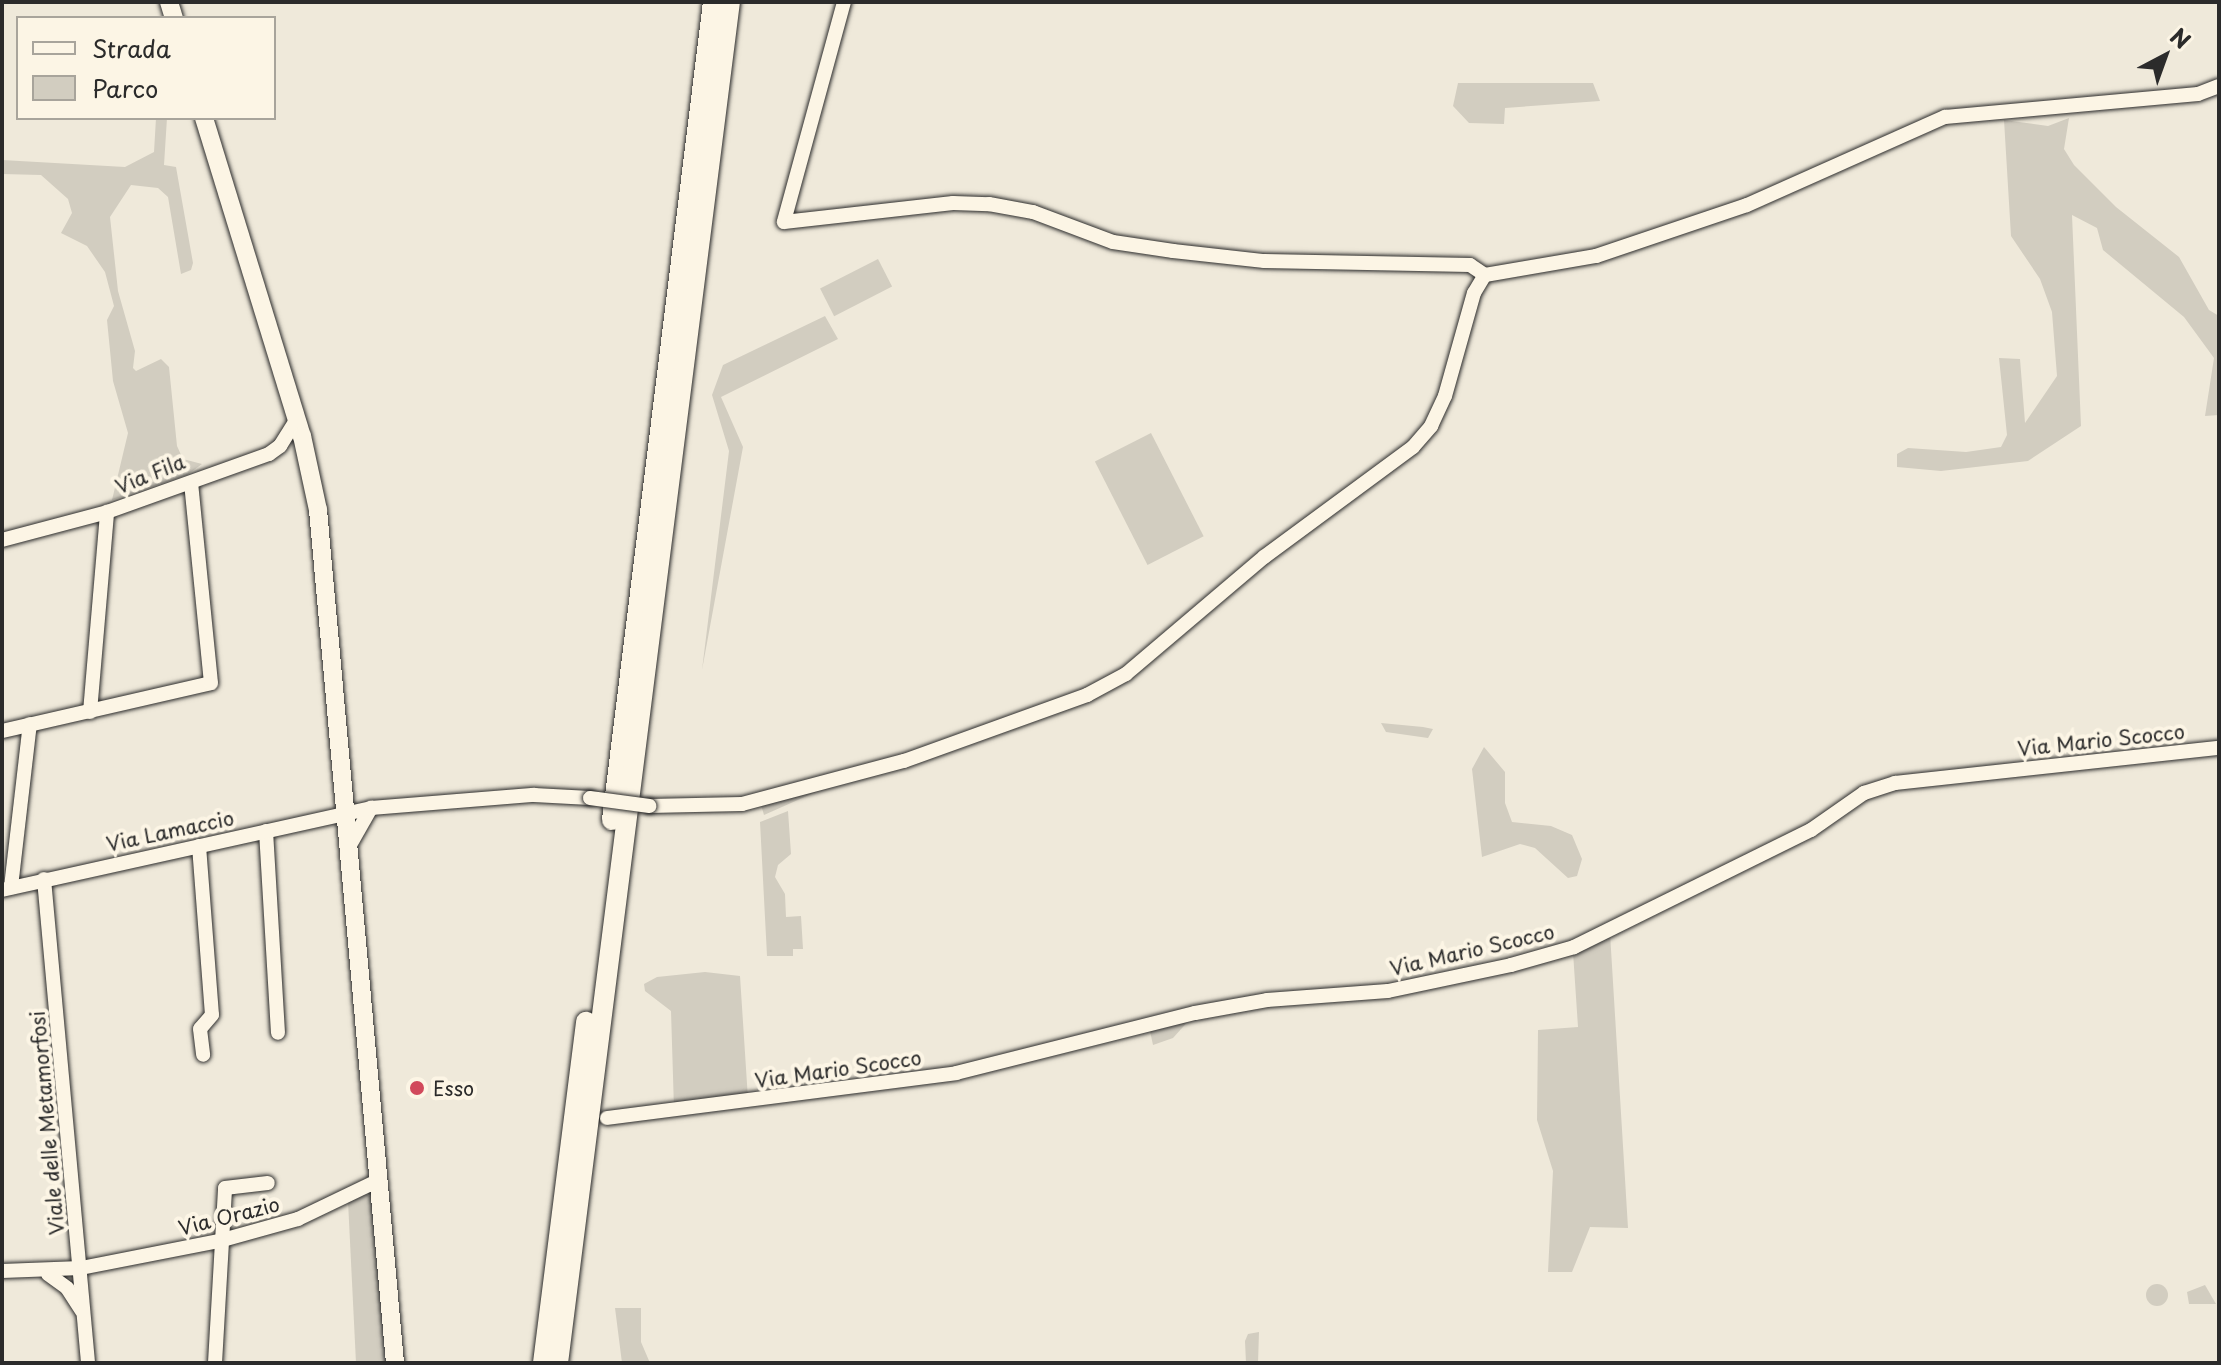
<!DOCTYPE html>
<html>
<head>
<meta charset="utf-8">
<style>
  body { margin:0 }
  #map { position:relative; width:2221px; height:1365px; overflow:hidden; background:#efe9da; font-family:"Playpen Sans",sans-serif }
  div>[style] { position:absolute }
  .green>* { inset:0; background:#d2cdc0; transform-origin:0 0 }
  .round { border-radius:50% }
  .roads { filter:drop-shadow(0 0 2px #2b2b2b) drop-shadow(0 0 2px #2b2b2b) }
  .minor>* { height:14px; margin:-7px; padding:0 7px; transform-origin:7px; border-radius:7px; background:#fcf5e5 }
  .major>* { height:18px; margin:-9px; padding:0 9px; transform-origin:9px; border-radius:9px; background:#fcf5e5 }
  .highway>* { height:20px; margin:-10px; padding:0 10px; transform-origin:10px; border-radius:10px; background:#fcf5e5 }
  .bridges { filter:drop-shadow(0 0 2px #2b2b2b) drop-shadow(0 0 2px #2b2b2b) }
  .minor-bridge>* { height:14px; margin:-7px; padding:0 7px; transform-origin:7px; border-radius:7px; background:#fcf5e5 }
  .dots>* { width:22px; height:22px; translate:-50% -50%; box-sizing:border-box; border:4px solid #fcf5e5; border-radius:50% }
  span { translate:-50% -50%; white-space:nowrap; text-align:center; line-height:1.15; -webkit-text-stroke:8px #fcf5e5; paint-order:stroke }
  .street-label { font-size:20px; color:#2b2b2b }
  .poi-label { font-size:20px; color:#2b2b2b }
  .left { translate:0 -50%; text-align:left }
  .frame { position:absolute; inset:0; border:4px solid #2b2b2b; pointer-events:none }
  .legend { position:absolute; left:16px; top:16px; width:260px; height:104px; box-sizing:border-box; background:#fcf5e5; border:2px solid #a8a49b; margin:0; padding:10px 14px; list-style:none; font-size:24px; color:#2b2b2b }
  .legend li { display:flex; align-items:center; gap:16px; height:40px }
  .legend b { width:40px; border:2px solid #a8a49b }
  .north { position:absolute; left:2125px; top:16px; width:80px; height:80px; -webkit-text-stroke:6px #fcf5e5; paint-order:stroke; rotate:41deg; font-size:22px; font-weight:700; line-height:32px; text-align:center; color:#2b2b2b }
  .north::after { content:''; display:block; margin:auto; width:28px; height:36px; background:#2b2b2b; clip-path:polygon(50% 0,100% 100%,50% 72%,0 100%) }
</style>
</head>
<body>
<div id="map">
  <div class="green">
    <i style="clip-path:polygon(1458px 83px,1593px 83px,1600px 101px,1505px 108px,1504px 124px,1469px 123px,1453px 106px)"></i>
    <i style="clip-path:polygon(156px 118px,167px 118px,164px 165px,176px 167px,193px 263px,191px 270px,181px 274px,168px 197px,158px 188px,131px 185px,110px 217px,118px 291px,135px 351px,133px 368px,136px 371px,161px 359px,169px 367px,177px 446px,183px 459px,202px 464px,187px 475px,112px 500px,128px 433px,113px 381px,107px 320px,114px 306px,105px 272px,87px 246px,61px 233px,72px 213px,68px 199px,41px 175px,2px 174px,2px 160px,125px 167px,154px 152px)"></i>
    <i style="clip-path:polygon(2069px 118px,2064px 149px,2074px 165px,2116px 207px,2179px 257px,2209px 310px,2219px 316px,2219px 415px,2205px 416px,2214px 358px,2184px 317px,2103px 250px,2097px 228px,2072px 215px,2081px 426px,2028px 461px,1941px 471px,1897px 467px,1897px 454px,1908px 448px,1966px 452px,2001px 447px,2007px 435px,1999px 358px,2020px 359px,2025px 423px,2057px 376px,2052px 312px,2040px 279px,2011px 236px,2004px 120px,2048px 126px)"></i>
    <i style="left:878px;top:259px;width:31px;height:65px;rotate:63deg"></i>
    <i style="clip-path:polygon(825px 316px,838px 339px,721px 397px,743px 447px,702px 670px,729px 451px,712px 395px,723px 365px)"></i>
    <i style="left:1151px;top:433px;width:116px;height:63px;rotate:63deg"></i>
    <i style="clip-path:polygon(1381px 723px,1423px 727px,1433px 729px,1428px 738px,1386px 732px)"></i>
    <i style="clip-path:polygon(1484px 747px,1505px 772px,1505px 803px,1512px 822px,1551px 826px,1572px 835px,1582px 859px,1577px 876px,1568px 878px,1535px 848px,1520px 844px,1482px 857px,1472px 769px)"></i>
    <i style="clip-path:polygon(818px 791px,764px 815px,761px 805px)"></i>
    <i style="clip-path:polygon(788px 811px,791px 854px,778px 865px,775px 877px,785px 894px,786px 917px,801px 916px,803px 949px,793px 949px,793px 956px,767px 956px,760px 822px)"></i>
    <i style="clip-path:polygon(1610px 933px,1628px 1228px,1590px 1227px,1572px 1272px,1548px 1272px,1553px 1171px,1537px 1120px,1538px 1030px,1578px 1027px,1573px 952px)"></i>
    <i style="clip-path:polygon(705px 972px,740px 976px,748px 1099px,674px 1109px,671px 1011px,645px 991px,644px 984px,657px 977px)"></i>
    <i style="clip-path:polygon(1191px 1018px,1173px 1038px,1153px 1045px,1150px 1031px)"></i>
    <i style="clip-path:polygon(363px 1193px,376px 1199px,390px 1363px,356px 1363px,348px 1201px)"></i>
    <i class="round" style="left:2146px;top:1284px;width:22px;height:22px"></i>
    <i style="clip-path:polygon(2205px 1285px,2216px 1304px,2189px 1304px,2187px 1292px)"></i>
    <i style="clip-path:polygon(615px 1308px,641px 1308px,641px 1342px,650px 1363px,622px 1363px)"></i>
    <i style="clip-path:polygon(1259px 1332px,1258px 1363px,1246px 1363px,1245px 1341px,1248px 1334px)"></i>
  </div>
  <div class="roads">
    <div class="minor">
      <i style="left:844px;top:2px;width:228px;rotate:105.3deg"></i>
      <i style="left:784px;top:222px;width:170px;rotate:-6.4deg"></i>
      <i style="left:953px;top:203px;width:36px;rotate:2deg"></i>
      <i style="left:989px;top:204px;width:45px;rotate:10.3deg"></i>
      <i style="left:1033px;top:212px;width:85px;rotate:20.6deg"></i>
      <i style="left:1113px;top:242px;width:61px;rotate:8.5deg"></i>
      <i style="left:1173px;top:251px;width:92px;rotate:6.3deg"></i>
      <i style="left:1264px;top:261px;width:206px;rotate:1.1deg"></i>
      <i style="left:1470px;top:265px;width:18px;rotate:34deg"></i>
      <i style="left:2px;top:540px;width:109px;rotate:-14.9deg"></i>
      <i style="left:107px;top:512px;width:172px;rotate:-19.7deg"></i>
      <i style="left:269px;top:454px;width:14px;rotate:-36deg"></i>
      <i style="left:280px;top:446px;width:32px;rotate:-58deg"></i>
      <i style="left:90px;top:712px;width:201px;rotate:-85.1deg"></i>
      <i style="left:2px;top:731px;width:214px;rotate:-12.9deg"></i>
      <i style="left:211px;top:683px;width:200px;rotate:-95.7deg"></i>
      <i style="left:649px;top:806px;width:93px;rotate:-1.2deg"></i>
      <i style="left:742px;top:804px;width:168px;rotate:-14.9deg"></i>
      <i style="left:904px;top:761px;width:195px;rotate:-19.8deg"></i>
      <i style="left:1087px;top:695px;width:44px;rotate:-28.3deg"></i>
      <i style="left:1126px;top:674px;width:181px;rotate:-40.3deg"></i>
      <i style="left:1264px;top:557px;width:185px;rotate:-36.4deg"></i>
      <i style="left:1413px;top:447px;width:28px;rotate:-49deg"></i>
      <i style="left:1431px;top:426px;width:33px;rotate:-65deg"></i>
      <i style="left:1445px;top:396px;width:107px;rotate:-74.3deg"></i>
      <i style="left:1474px;top:293px;width:21px;rotate:-59deg"></i>
      <i style="left:1485px;top:275px;width:113px;rotate:-9.7deg"></i>
      <i style="left:1596px;top:256px;width:159px;rotate:-18.7deg"></i>
      <i style="left:1747px;top:205px;width:217px;rotate:-24deg"></i>
      <i style="left:1945px;top:117px;width:254px;rotate:-5.2deg"></i>
      <i style="left:2198px;top:94px;width:22px;rotate:-21deg"></i>
      <i style="left:266px;top:831px;width:202px;rotate:86.6deg"></i>
      <i style="left:350px;top:845px;width:43px;rotate:-60.4deg"></i>
      <i style="left:199px;top:846px;width:169px;rotate:85.6deg"></i>
      <i style="left:212px;top:1015px;width:18px;rotate:131deg"></i>
      <i style="left:200px;top:1029px;width:26px;rotate:83deg"></i>
      <i style="left:44px;top:879px;width:486px;rotate:84.8deg"></i>
      <i style="left:11px;top:887px;width:164px;rotate:-83.4deg"></i>
      <i style="left:2px;top:890px;width:378px;rotate:-12.5deg"></i>
      <i style="left:371px;top:808px;width:164px;rotate:-4.6deg"></i>
      <i style="left:534px;top:795px;width:56px;rotate:3.1deg"></i>
      <i style="left:607px;top:1118px;width:352px;rotate:-7.3deg"></i>
      <i style="left:956px;top:1073px;width:246px;rotate:-14.1deg"></i>
      <i style="left:1195px;top:1013px;width:73px;rotate:-10.2deg"></i>
      <i style="left:1267px;top:1000px;width:121px;rotate:-4.3deg"></i>
      <i style="left:1388px;top:991px;width:126px;rotate:-11.9deg"></i>
      <i style="left:1511px;top:965px;width:66px;rotate:-15.9deg"></i>
      <i style="left:1574px;top:947px;width:264px;rotate:-26.3deg"></i>
      <i style="left:1811px;top:830px;width:65px;rotate:-34.9deg"></i>
      <i style="left:1864px;top:793px;width:33px;rotate:-18deg"></i>
      <i style="left:1895px;top:783px;width:326px;rotate:-6.2deg"></i>
      <i style="left:2px;top:1271px;width:79px;rotate:-2.2deg"></i>
      <i style="left:81px;top:1268px;width:141px;rotate:-11.1deg"></i>
      <i style="left:219px;top:1241px;width:82px;rotate:-15.6deg"></i>
      <i style="left:298px;top:1219px;width:90px;rotate:-25.7deg"></i>
      <i style="left:48px;top:1274px;width:24px;rotate:36deg"></i>
      <i style="left:67px;top:1288px;width:27px;rotate:57deg"></i>
      <i style="left:215px;top:1363px;width:175px;rotate:-86.7deg"></i>
      <i style="left:225px;top:1188px;width:43px;rotate:-6.6deg"></i>
    </div>
    <div class="major">
      <i style="left:169px;top:2px;width:17px;rotate:73deg"></i>
      <i style="left:204px;top:118px;width:333px;rotate:72.9deg"></i>
      <i style="left:302px;top:436px;width:76px;rotate:77.8deg"></i>
      <i style="left:318px;top:510px;width:856px;rotate:84.84deg"></i>
    </div>
    <div class="highway">
      <i style="left:612px;top:820px;width:824px;rotate:-82.96deg"></i>
      <i style="left:543px;top:1363px;width:344px;rotate:-82.8deg"></i>
      <i style="left:558px;top:1363px;width:1372px;rotate:-82.8deg"></i>
    </div>
  </div>
  <div class="bridges">
    <div class="minor-bridge">
      <i style="left:590px;top:798px;width:60px;rotate:7.7deg"></i>
    </div>
  </div>
  <div class="dots">
    <i style="left:417px;top:1088px;background:#d1495b"></i>
  </div>
  <div class="street-label">
    <span style="left:150px;top:474px;rotate:-22deg">Via Fila</span>
    <span style="left:2101px;top:740px;rotate:-6deg">Via Mario Scocco</span>
    <span style="left:170px;top:831px;rotate:-12deg">Via Lamaccio</span>
    <span style="left:1472px;top:950px;rotate:-13deg">Via Mario Scocco</span>
    <span style="left:838px;top:1069px;rotate:-8deg">Via Mario Scocco</span>
    <span style="left:47px;top:1123px;rotate:-95deg">Viale delle Metamorfosi</span>
    <span style="left:229px;top:1216px;rotate:-14deg">Via Orazio</span>
  </div>
  <div class="poi-label">
    <span class="left" style="left:433px;top:1088px">Esso</span>
  </div>
  <div class="frame"></div>
  <ul class="legend">
  <li><b style="height:10px;background:#fcf5e5"></b>Strada</li>
  <li><b style="height:22px;background:#d2cdc0"></b>Parco</li>
  </ul>
  <div class="north">N</div>
</div>
</body>
</html>
